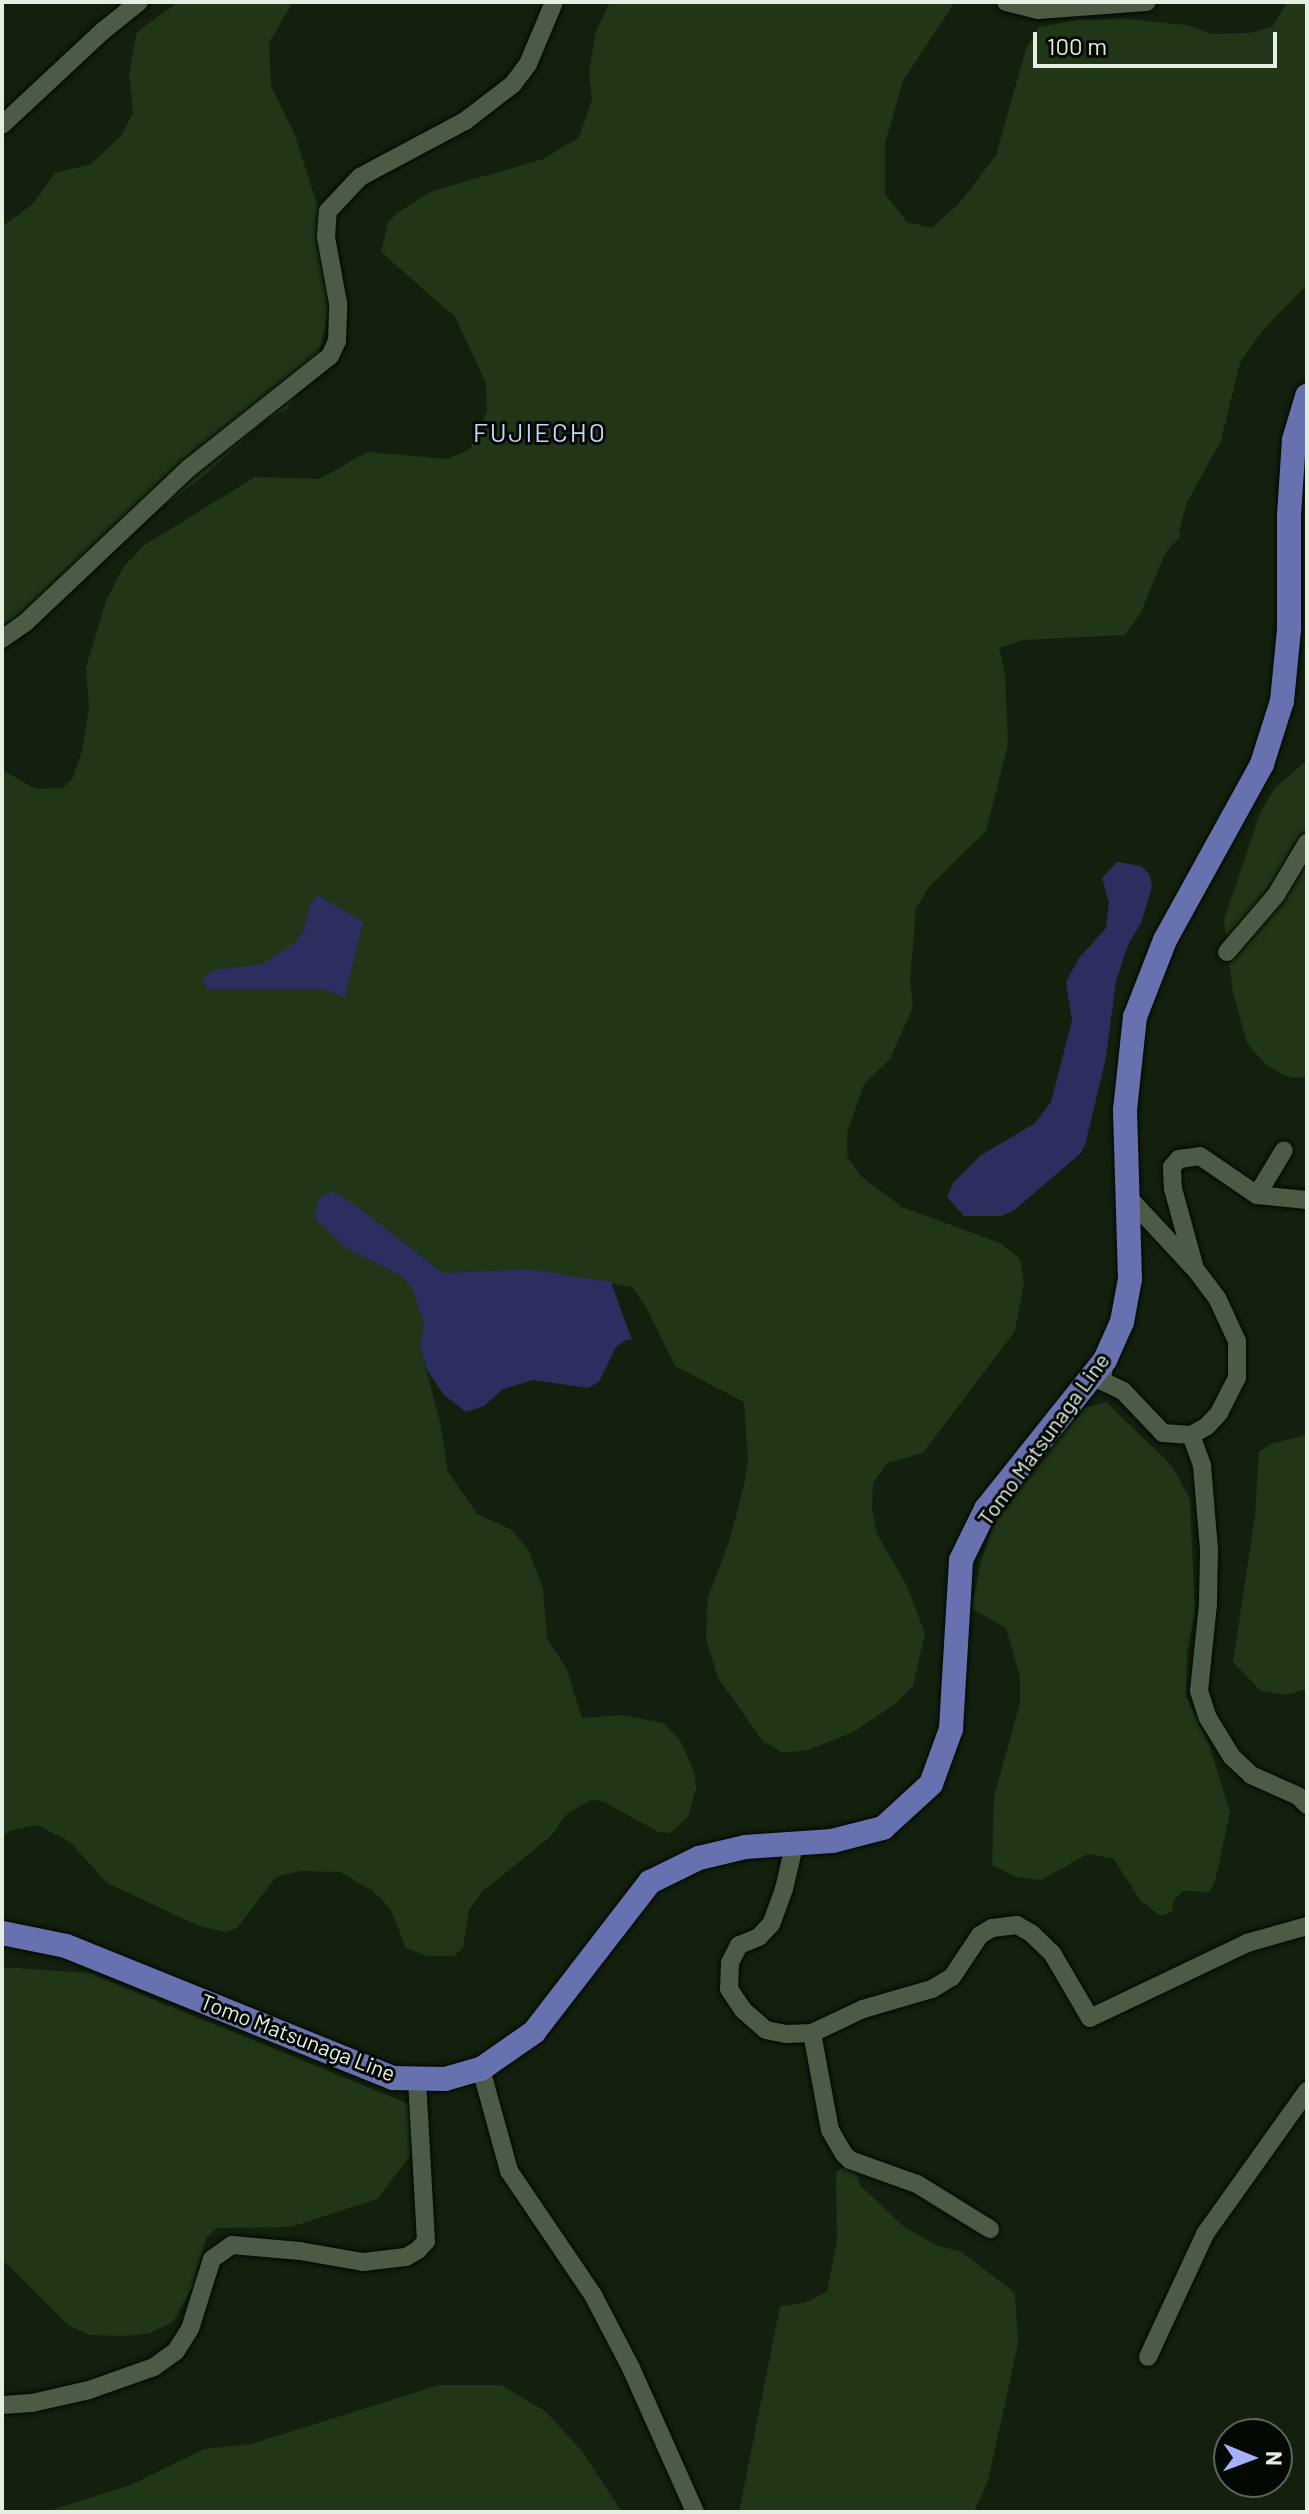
<!DOCTYPE html>
<html>
<head>
<meta charset="utf-8">
<style>
  body { margin:0 }
  #map { position:relative; width:1309px; height:2514px; overflow:hidden; background:#12200d; font-family:Barlow,sans-serif }
  div>[style] { position:absolute }
  .green>* { inset:0; background:#203616 }
  .water>* { inset:0; background:#2c2e5f }
  .roads { filter:drop-shadow(0 0 2px #010900) drop-shadow(0 0 2px #010900) }
  .minor>* { height:18px; margin:-9px; padding:0 9px; transform-origin:9px; border-radius:9px; background:#4b5b45 }
  .major>* { height:24px; margin:-12px; padding:0 12px; transform-origin:12px; border-radius:12px; background:#6771b0 }
  span { translate:-50% -50%; white-space:nowrap; text-align:center; line-height:1.15; -webkit-text-stroke:6px #040803; paint-order:stroke }
  .street-label { font-size:22px; color:#e4eee1 }
  .quarter-label { font-size:26px; color:#ccd2fd; letter-spacing:2px }
  .frame { position:absolute; inset:0; border:4px solid #e4eee1; pointer-events:none }
  .north { position:absolute; left:1213px; top:2418px; width:80px; height:80px; box-sizing:border-box; background:#040803; border:2px solid #5e645c; border-radius:50%; rotate:91deg; font-size:22px; font-weight:700; line-height:32px; text-align:center; color:#e4eee1 }
  .north::after { content:''; display:block; margin:auto; width:28px; height:36px; background:#a7b0fc; clip-path:polygon(50% 0,100% 100%,50% 72%,0 100%) }
  .scale { position:absolute; left:1033px; top:32px; width:244px; height:36px; box-sizing:border-box; border:4px solid #e4eee1; border-top:0; padding-left:10px; font-size:24px; line-height:28px; white-space:nowrap; color:#e4eee1; -webkit-text-stroke:6px #040803; paint-order:stroke }
</style>
</head>
<body>
<div id="map">
  <div class="green">
    <i style="clip-path:polygon(178px 2px,293px 2px,269px 43px,271px 86px,295px 135px,335px 261px,334px 289px,319px 352px,310px 377px,287px 409px,265px 421px,205px 475px,13px 620px,2px 625px,2px 226px,32px 205px,55px 173px,91px 164px,121px 136px,133px 113px,129px 73px,137px 32px)"></i>
    <i style="clip-path:polygon(610px 2px,955px 2px,903px 81px,885px 144px,885px 194px,907px 222px,932px 228px,962px 200px,996px 155px,1026px 49px,1039px 27px,1076px 20px,1128px 19px,1186px 25px,1212px 34px,1250px 33px,1273px 26px,1287px 2px,1307px 2px,1307px 285px,1262px 331px,1240px 363px,1221px 441px,1187px 502px,1179px 531px,1181px 535px,1165px 554px,1140px 614px,1125px 635px,1023px 640px,999px 648px,1005px 674px,1008px 744px,986px 831px,929px 887px,916px 908px,910px 981px,913px 1007px,890px 1059px,864px 1084px,847px 1133px,847px 1156px,862px 1177px,902px 1207px,1000px 1243px,1020px 1259px,1024px 1283px,1015px 1331px,985px 1371px,923px 1453px,887px 1463px,873px 1483px,872px 1509px,877px 1534px,906px 1584px,925px 1633px,913px 1686px,895px 1704px,854px 1732px,808px 1750px,782px 1753px,762px 1740px,718px 1678px,706px 1638px,708px 1597px,729px 1542px,744px 1485px,748px 1460px,744px 1402px,675px 1366px,646px 1307px,632px 1287px,528px 1269px,443px 1273px,353px 1203px,316px 1220px,344px 1247px,402px 1277px,412px 1286px,424px 1322px,420px 1347px,440px 1422px,448px 1472px,477px 1514px,512px 1530px,529px 1551px,543px 1589px,547px 1638px,567px 1670px,582px 1718px,622px 1715px,663px 1723px,680px 1740px,695px 1774px,696px 1789px,688px 1817px,670px 1833px,659px 1832px,602px 1801px,590px 1800px,567px 1814px,551px 1836px,483px 1891px,469px 1910px,463px 1948px,454px 1956px,428px 1956px,406px 1948px,391px 1910px,373px 1891px,340px 1872px,300px 1871px,276px 1877px,237px 1928px,225px 1932px,199px 1926px,107px 1883px,70px 1842px,37px 1825px,9px 1831px,2px 1838px,2px 770px,36px 789px,62px 788px,72px 780px,82px 751px,89px 707px,86px 667px,106px 601px,124px 566px,143px 546px,255px 477px,320px 479px,367px 452px,447px 459px,470px 449px,487px 411px,486px 383px,455px 317px,381px 252px,388px 223px,397px 213px,432px 191px,544px 159px,579px 137px,592px 99px,589px 73px,596px 31px)"></i>
    <i style="clip-path:polygon(1307px 760px,1307px 1076px,1298px 1078px,1285px 1076px,1264px 1063px,1247px 1043px,1233px 993px,1224px 920px,1260px 813px,1274px 789px)"></i>
    <i style="clip-path:polygon(1106px 1402px,1172px 1466px,1190px 1500px,1195px 1612px,1187px 1653px,1186px 1696px,1209px 1745px,1230px 1812px,1215px 1882px,1209px 1892px,1184px 1891px,1174px 1899px,1172px 1912px,1161px 1916px,1141px 1901px,1113px 1858px,1088px 1854px,1041px 1880px,1016px 1877px,992px 1865px,994px 1797px,1020px 1703px,1020px 1677px,1006px 1628px,972px 1609px,980px 1564px,999px 1511px,1069px 1413px)"></i>
    <i style="clip-path:polygon(1307px 1435px,1307px 1689px,1285px 1695px,1261px 1691px,1233px 1662px,1255px 1516px,1259px 1452px,1270px 1444px)"></i>
    <i style="clip-path:polygon(2px 1967px,89px 1973px,409px 2104px,412px 2116px,410px 2156px,377px 2199px,291px 2227px,217px 2228px,206px 2238px,192px 2288px,173px 2322px,150px 2333px,126px 2336px,90px 2335px,68px 2325px,2px 2259px)"></i>
    <i style="clip-path:polygon(852px 2161px,860px 2185px,904px 2227px,936px 2245px,962px 2252px,1015px 2293px,1018px 2344px,988px 2481px,974px 2512px,739px 2512px,780px 2306px,804px 2303px,827px 2292px,837px 2240px,836px 2172px)"></i>
    <i style="clip-path:polygon(439px 2385px,501px 2385px,545px 2411px,581px 2450px,622px 2512px,46px 2512px,133px 2484px,204px 2449px,252px 2444px)"></i>
  </div>
  <div class="water">
    <i style="clip-path:polygon(1117px 862px,1141px 866px,1150px 875px,1152px 887px,1141px 923px,1128px 945px,1116px 981px,1106px 1057px,1086px 1142px,1081px 1153px,1013px 1211px,1001px 1216px,964px 1216px,947px 1197px,953px 1183px,980px 1156px,1035px 1123px,1051px 1102px,1072px 1020px,1066px 982px,1079px 958px,1106px 928px,1109px 903px,1102px 878px)"></i>
    <i style="clip-path:polygon(318px 895px,363px 922px,345px 997px,323px 989px,207px 989px,203px 978px,214px 970px,263px 964px,296px 942px,304px 930px,310px 905px)"></i>
    <i style="clip-path:polygon(332px 1191px,353px 1203px,443px 1273px,528px 1269px,611px 1282px,632px 1340px,626px 1340px,616px 1347px,599px 1382px,588px 1388px,533px 1380px,503px 1389px,484px 1406px,466px 1412px,444px 1395px,427px 1370px,420px 1347px,424px 1322px,411px 1286px,402px 1277px,344px 1247px,316px 1220px,315px 1208px,321px 1197px)"></i>
  </div>
  <div class="roads">
    <div class="minor">
      <i style="left:1006px;top:2px;width:33px;rotate:14deg"></i>
      <i style="left:1038px;top:10px;width:109px;rotate:-4.2deg"></i>
      <i style="left:2px;top:125px;width:139px;rotate:-43deg"></i>
      <i style="left:104px;top:30px;width:45px;rotate:-38.7deg"></i>
      <i style="left:2px;top:639px;width:28px;rotate:-35deg"></i>
      <i style="left:25px;top:623px;width:226px;rotate:-43.4deg"></i>
      <i style="left:189px;top:468px;width:180px;rotate:-38.5deg"></i>
      <i style="left:330px;top:356px;width:17px;rotate:-65deg"></i>
      <i style="left:337px;top:341px;width:38px;rotate:-88deg"></i>
      <i style="left:338px;top:303px;width:67px;rotate:-100.3deg"></i>
      <i style="left:326px;top:237px;width:26px;rotate:-86deg"></i>
      <i style="left:328px;top:211px;width:47px;rotate:-46.7deg"></i>
      <i style="left:360px;top:177px;width:119px;rotate:-28.1deg"></i>
      <i style="left:465px;top:121px;width:61px;rotate:-37.6deg"></i>
      <i style="left:513px;top:84px;width:25px;rotate:-53deg"></i>
      <i style="left:528px;top:64px;width:67px;rotate:-67.2deg"></i>
      <i style="left:1227px;top:952px;width:75px;rotate:-49.3deg"></i>
      <i style="left:1276px;top:895px;width:61px;rotate:-59.2deg"></i>
      <i style="left:1257px;top:1195px;width:52px;rotate:-59deg"></i>
      <i style="left:1194px;top:1265px;width:79px;rotate:-105.4deg"></i>
      <i style="left:1173px;top:1189px;width:22px;rotate:-93deg"></i>
      <i style="left:1172px;top:1167px;width:11px;rotate:-49deg"></i>
      <i style="left:1179px;top:1159px;width:21px;rotate:-8deg"></i>
      <i style="left:1200px;top:1156px;width:69px;rotate:34.4deg"></i>
      <i style="left:1257px;top:1195px;width:50px;rotate:5.7deg"></i>
      <i style="left:1105px;top:1360px;width:21px;rotate:98deg"></i>
      <i style="left:1102px;top:1381px;width:23px;rotate:25deg"></i>
      <i style="left:1123px;top:1391px;width:58px;rotate:46.4deg"></i>
      <i style="left:1163px;top:1433px;width:28px;rotate:4deg"></i>
      <i style="left:1191px;top:1435px;width:18px;rotate:-29deg"></i>
      <i style="left:1207px;top:1426px;width:18px;rotate:-47deg"></i>
      <i style="left:1219px;top:1413px;width:39px;rotate:-63deg"></i>
      <i style="left:1237px;top:1378px;width:37px;rotate:-90deg"></i>
      <i style="left:1237px;top:1341px;width:47px;rotate:-114.9deg"></i>
      <i style="left:1217px;top:1298px;width:38px;rotate:-127deg"></i>
      <i style="left:1194px;top:1268px;width:96px;rotate:-132.9deg"></i>
      <i style="left:1191px;top:1435px;width:33px;rotate:70deg"></i>
      <i style="left:1202px;top:1466px;width:84px;rotate:85.2deg"></i>
      <i style="left:1209px;top:1550px;width:54px;rotate:91.1deg"></i>
      <i style="left:1208px;top:1604px;width:87px;rotate:95.9deg"></i>
      <i style="left:1199px;top:1691px;width:28px;rotate:72deg"></i>
      <i style="left:1208px;top:1718px;width:46px;rotate:58.4deg"></i>
      <i style="left:1232px;top:1757px;width:26px;rotate:43deg"></i>
      <i style="left:1251px;top:1775px;width:51px;rotate:24.1deg"></i>
      <i style="left:1298px;top:1796px;width:13px;rotate:45deg"></i>
      <i style="left:794px;top:1846px;width:44px;rotate:103.1deg"></i>
      <i style="left:784px;top:1889px;width:37px;rotate:110deg"></i>
      <i style="left:771px;top:1924px;width:18px;rotate:133deg"></i>
      <i style="left:759px;top:1937px;width:22px;rotate:158deg"></i>
      <i style="left:739px;top:1945px;width:20px;rotate:117deg"></i>
      <i style="left:730px;top:1963px;width:26px;rotate:92deg"></i>
      <i style="left:729px;top:1989px;width:25px;rotate:56deg"></i>
      <i style="left:743px;top:2010px;width:30px;rotate:41deg"></i>
      <i style="left:766px;top:2030px;width:20px;rotate:11deg"></i>
      <i style="left:786px;top:2034px;width:26px;rotate:-2deg"></i>
      <i style="left:812px;top:2033px;width:56px;rotate:-25.2deg"></i>
      <i style="left:863px;top:2009px;width:72px;rotate:-16.2deg"></i>
      <i style="left:932px;top:1989px;width:23px;rotate:-31deg"></i>
      <i style="left:952px;top:1977px;width:50px;rotate:-56.3deg"></i>
      <i style="left:980px;top:1935px;width:14px;rotate:-30deg"></i>
      <i style="left:992px;top:1928px;width:25px;rotate:-7deg"></i>
      <i style="left:1017px;top:1925px;width:16px;rotate:30deg"></i>
      <i style="left:1031px;top:1933px;width:29px;rotate:44deg"></i>
      <i style="left:1052px;top:1953px;width:75px;rotate:59.7deg"></i>
      <i style="left:1090px;top:2018px;width:174px;rotate:-25.5deg"></i>
      <i style="left:1247px;top:1943px;width:62px;rotate:-15.8deg"></i>
      <i style="left:812px;top:2033px;width:99px;rotate:79.5deg"></i>
      <i style="left:830px;top:2130px;width:28px;rotate:60deg"></i>
      <i style="left:844px;top:2154px;width:8px;rotate:45deg"></i>
      <i style="left:850px;top:2160px;width:71px;rotate:19.7deg"></i>
      <i style="left:917px;top:2184px;width:86px;rotate:31.7deg"></i>
      <i style="left:481px;top:2069px;width:106px;rotate:74.6deg"></i>
      <i style="left:509px;top:2171px;width:150px;rotate:55.9deg"></i>
      <i style="left:593px;top:2295px;width:82px;rotate:62.5deg"></i>
      <i style="left:631px;top:2368px;width:158px;rotate:66deg"></i>
      <i style="left:1148px;top:2357px;width:136px;rotate:-65.1deg"></i>
      <i style="left:1205px;top:2234px;width:176px;rotate:-54.5deg"></i>
      <i style="left:2px;top:2405px;width:30px;rotate:-4deg"></i>
      <i style="left:32px;top:2403px;width:58px;rotate:-12.8deg"></i>
      <i style="left:89px;top:2390px;width:69px;rotate:-19.5deg"></i>
      <i style="left:154px;top:2367px;width:27px;rotate:-36deg"></i>
      <i style="left:176px;top:2351px;width:26px;rotate:-58deg"></i>
      <i style="left:190px;top:2329px;width:73px;rotate:-72.6deg"></i>
      <i style="left:212px;top:2259px;width:24px;rotate:-35deg"></i>
      <i style="left:232px;top:2245px;width:68px;rotate:5deg"></i>
      <i style="left:300px;top:2251px;width:64px;rotate:9.9deg"></i>
      <i style="left:363px;top:2262px;width:43px;rotate:-6.6deg"></i>
      <i style="left:406px;top:2257px;width:14px;rotate:-30deg"></i>
      <i style="left:418px;top:2250px;width:12px;rotate:-48deg"></i>
      <i style="left:426px;top:2241px;width:162px;rotate:-93.2deg"></i>
    </div>
    <div class="major">
      <i style="left:2px;top:1933px;width:65px;rotate:11.5deg"></i>
      <i style="left:66px;top:1946px;width:353px;rotate:22deg"></i>
      <i style="left:393px;top:2078px;width:52px;rotate:1.1deg"></i>
      <i style="left:445px;top:2079px;width:37px;rotate:-16deg"></i>
      <i style="left:481px;top:2069px;width:65px;rotate:-34.9deg"></i>
      <i style="left:534px;top:2032px;width:190px;rotate:-52.3deg"></i>
      <i style="left:650px;top:1882px;width:55px;rotate:-26.1deg"></i>
      <i style="left:699px;top:1858px;width:47px;rotate:-13.4deg"></i>
      <i style="left:745px;top:1847px;width:87px;rotate:-3.9deg"></i>
      <i style="left:832px;top:1841px;width:53px;rotate:-14.3deg"></i>
      <i style="left:883px;top:1828px;width:65px;rotate:-42.5deg"></i>
      <i style="left:931px;top:1784px;width:59px;rotate:-70deg"></i>
      <i style="left:951px;top:1729px;width:169px;rotate:-86.6deg"></i>
      <i style="left:961px;top:1560px;width:57px;rotate:-63.9deg"></i>
      <i style="left:986px;top:1509px;width:191px;rotate:-51.4deg"></i>
      <i style="left:1105px;top:1360px;width:42px;rotate:-65.9deg"></i>
      <i style="left:1122px;top:1322px;width:44px;rotate:-79.5deg"></i>
      <i style="left:1130px;top:1279px;width:169px;rotate:-91.7deg"></i>
      <i style="left:1125px;top:1110px;width:94px;rotate:-83.9deg"></i>
      <i style="left:1135px;top:1017px;width:83px;rotate:-68.7deg"></i>
      <i style="left:1165px;top:940px;width:201px;rotate:-61.1deg"></i>
      <i style="left:1262px;top:764px;width:66px;rotate:-72.4deg"></i>
      <i style="left:1282px;top:701px;width:71px;rotate:-84.4deg"></i>
      <i style="left:1289px;top:630px;width:115px;rotate:-90deg"></i>
      <i style="left:1289px;top:515px;width:75px;rotate:-86.2deg"></i>
      <i style="left:1294px;top:440px;width:46px;rotate:-73.5deg"></i>
    </div>
  </div>
  <div class="street-label">
    <span style="left:1043px;top:1439px;rotate:-54deg">Tomo Matsunaga Line</span>
    <span style="left:298px;top:2037px;rotate:21deg">Tomo Matsunaga Line</span>
  </div>
  <div class="quarter-label">
    <span style="left:540px;top:432px">FUJIECHO</span>
  </div>
  <div class="frame"></div>
  <div class="north">N</div>
  <div class="scale">100 m</div>
</div>
</body>
</html>
